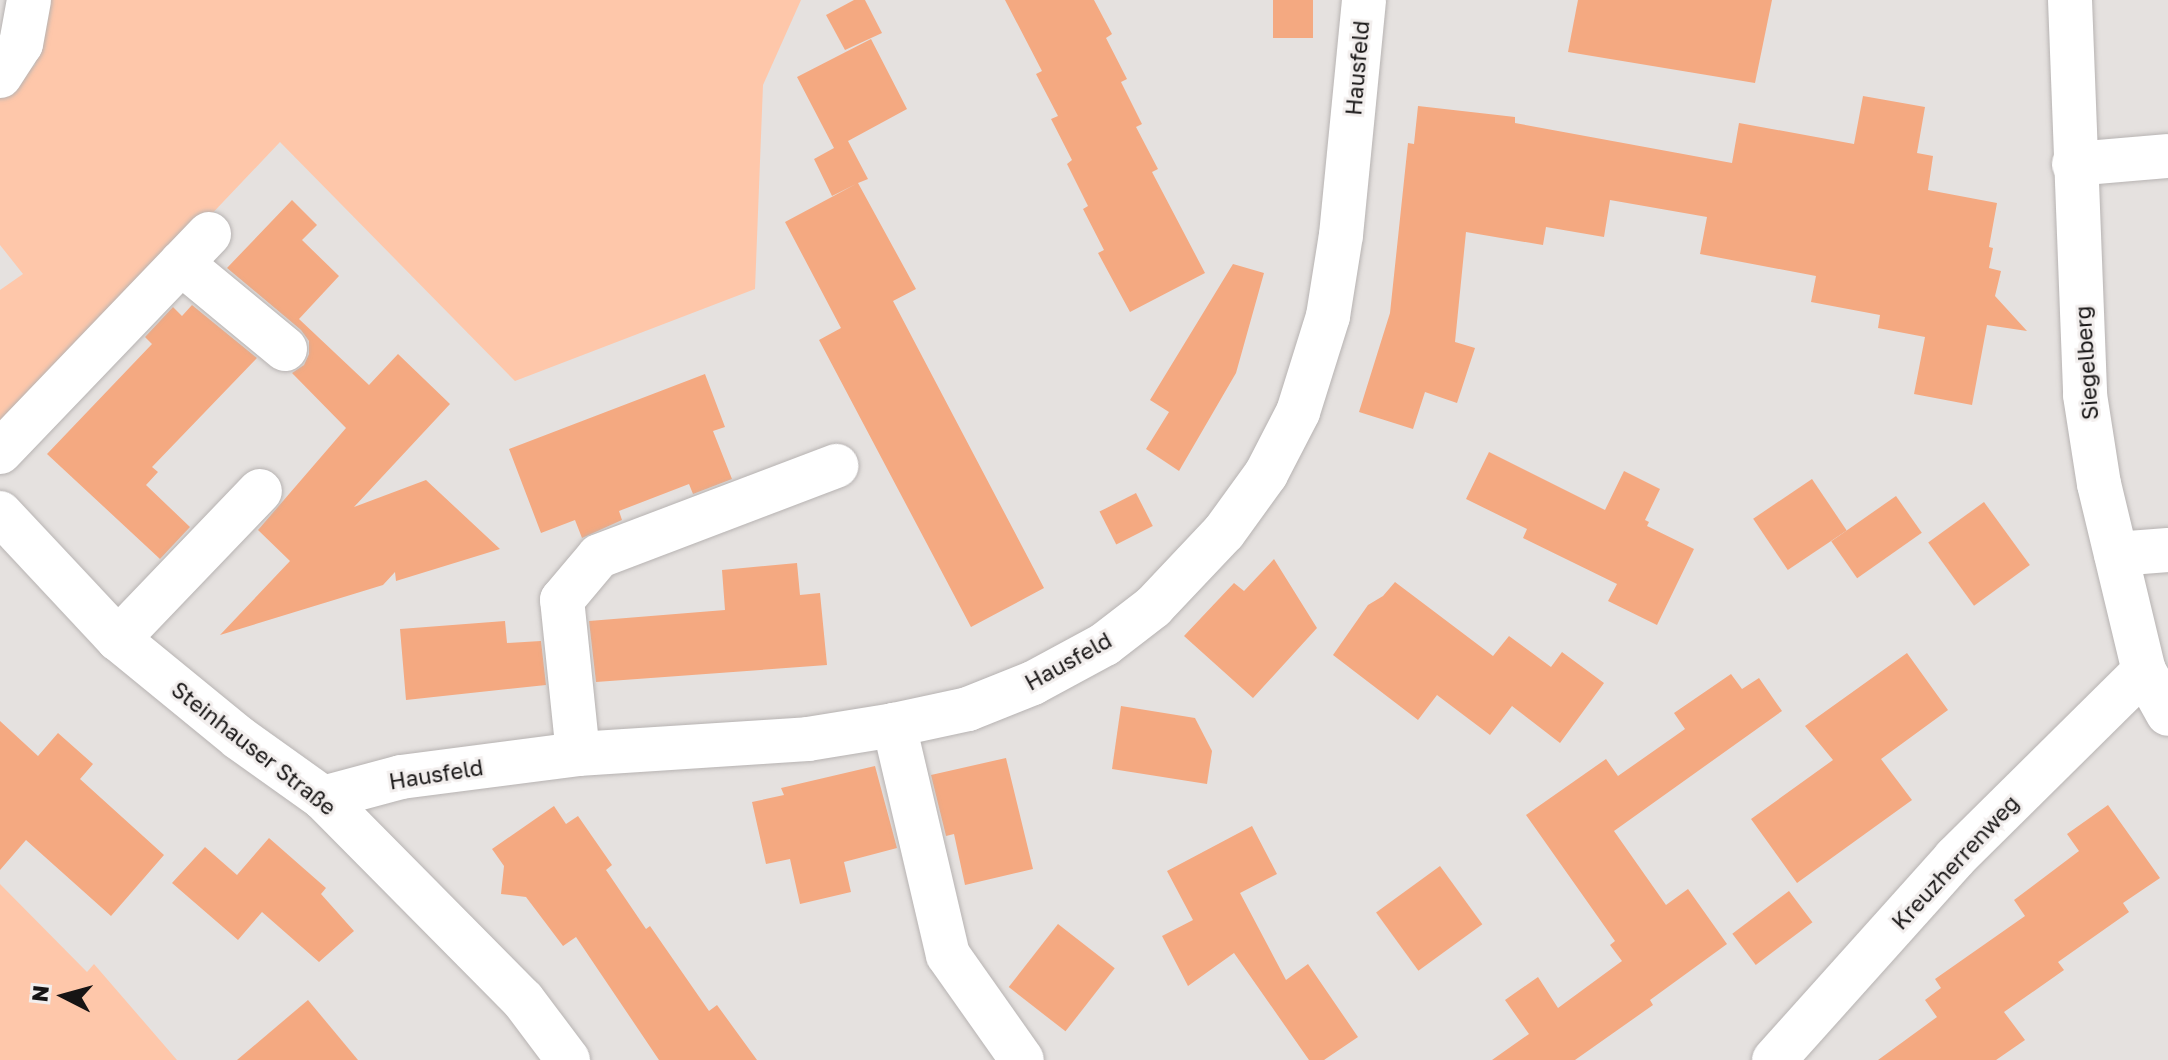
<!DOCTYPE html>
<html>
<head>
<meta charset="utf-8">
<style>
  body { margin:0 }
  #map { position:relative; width:2168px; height:1060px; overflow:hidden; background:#e5e1df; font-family:"Golos Text",sans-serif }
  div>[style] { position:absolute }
  .green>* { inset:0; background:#fec7aa }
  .building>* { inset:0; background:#f4a981; transform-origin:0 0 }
  .roads { filter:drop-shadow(0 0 2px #b7b3b2) drop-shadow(0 0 2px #b7b3b2) }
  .minor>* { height:44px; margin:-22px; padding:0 22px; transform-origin:22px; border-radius:22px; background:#fff }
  span { translate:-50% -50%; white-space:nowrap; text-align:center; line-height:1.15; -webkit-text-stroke:6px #f2eeed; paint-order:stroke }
  .street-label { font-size:22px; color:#161414 }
  .north { position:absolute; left:24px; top:956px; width:80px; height:80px; -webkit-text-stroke:6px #f2eeed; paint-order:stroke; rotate:276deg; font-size:22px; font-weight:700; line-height:32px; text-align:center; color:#161414 }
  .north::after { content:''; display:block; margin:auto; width:28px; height:36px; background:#161414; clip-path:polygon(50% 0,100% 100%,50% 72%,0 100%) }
</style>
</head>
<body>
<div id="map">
  <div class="green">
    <i style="clip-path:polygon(43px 0,801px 0,763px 85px,755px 289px,515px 381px,280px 142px,0 437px,0 290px,23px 274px,0 245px,0 93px,35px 65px)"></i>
    <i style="clip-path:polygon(0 884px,87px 972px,94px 964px,177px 1060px,0 1060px)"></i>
  </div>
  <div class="building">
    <i style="clip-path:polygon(854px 0,865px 0,882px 33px,845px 50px,826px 15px)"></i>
    <i style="clip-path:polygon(1005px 0,1094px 0,1112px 34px,1106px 38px,1127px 79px,1121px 82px,1142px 124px,1136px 127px,1158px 169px,1152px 172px,1205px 273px,1130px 312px,1098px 253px,1104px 250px,1083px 209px,1088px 206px,1067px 164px,1072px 160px,1051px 119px,1058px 116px,1036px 74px,1042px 71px)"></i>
    <i style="left:1273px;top:0;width:40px;height:38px"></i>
    <i style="clip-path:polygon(1578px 0,1772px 0,1755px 83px,1568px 52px)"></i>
    <i style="clip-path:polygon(871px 39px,907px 109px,848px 141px,868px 179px,858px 183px,916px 289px,893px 301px,1044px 588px,971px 627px,819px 340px,841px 328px,785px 222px,856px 184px,832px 196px,814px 159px,834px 148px,797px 77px)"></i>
    <i style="clip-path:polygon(1863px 96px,1925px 107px,1917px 153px,1933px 156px,1928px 190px,1997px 203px,1989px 247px,1993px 248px,1989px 268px,2001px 271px,1995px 296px,2027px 331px,1987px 325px,1972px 405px,1914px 394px,1925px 337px,1878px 328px,1880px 315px,1811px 302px,1816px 276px,1700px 254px,1707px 217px,1610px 200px,1604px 237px,1546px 227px,1543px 245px,1466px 232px,1455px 342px,1475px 348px,1457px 403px,1425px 392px,1413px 429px,1359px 412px,1390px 313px,1408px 143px,1414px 144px,1418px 106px,1515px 117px,1515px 123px,1732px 163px,1739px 123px,1854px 144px)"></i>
    <i style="clip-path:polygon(292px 200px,317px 225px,302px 240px,339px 276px,299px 319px,369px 385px,398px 354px,450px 404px,354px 507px,426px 480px,500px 549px,396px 581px,395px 572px,383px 585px,220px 635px,290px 561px,258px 530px,346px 428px,292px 373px,304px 365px,309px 354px,309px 341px,301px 330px,227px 268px)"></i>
    <i style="clip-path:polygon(1233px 264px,1264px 273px,1236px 373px,1179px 471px,1146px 449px,1169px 412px,1150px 400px)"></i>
    <i style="clip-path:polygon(192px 305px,257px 358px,152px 467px,158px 472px,146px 485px,190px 527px,160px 559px,47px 454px,152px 344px,145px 337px,173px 307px,182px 316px)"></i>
    <i style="clip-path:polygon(705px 374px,725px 427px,713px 431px,732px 479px,693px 494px,689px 484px,619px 511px,622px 520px,582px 538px,575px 520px,541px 533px,509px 449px)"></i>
    <i style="clip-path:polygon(1489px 452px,1605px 510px,1624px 471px,1660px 489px,1645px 520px,1649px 522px,1647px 526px,1694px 549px,1657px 625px,1608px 601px,1617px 584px,1523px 538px,1527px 529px,1466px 499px)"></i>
    <i style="left:1812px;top:479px;width:62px;height:71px;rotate:56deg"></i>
    <i style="left:1136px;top:493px;width:37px;height:41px;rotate:63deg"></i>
    <i style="left:1896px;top:496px;width:45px;height:79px;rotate:55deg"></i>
    <i style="left:1984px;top:502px;width:78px;height:69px;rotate:54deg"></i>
    <i style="clip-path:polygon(1274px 559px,1317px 628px,1253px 698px,1184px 636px,1234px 583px,1244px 591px)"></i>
    <i style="clip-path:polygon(797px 563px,800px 595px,820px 593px,827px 665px,596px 682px,589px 621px,725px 610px,722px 570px)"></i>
    <i style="clip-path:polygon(1395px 582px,1493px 656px,1509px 636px,1551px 667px,1562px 652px,1604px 683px,1560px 743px,1512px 706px,1490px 735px,1437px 695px,1418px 720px,1333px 655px,1368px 605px,1383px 596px)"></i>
    <i style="clip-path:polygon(505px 621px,507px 643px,541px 641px,546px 685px,406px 700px,400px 629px)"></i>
    <i style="clip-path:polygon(1907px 653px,1948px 710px,1881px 759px,1912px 800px,1797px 883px,1751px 819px,1833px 760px,1805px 726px)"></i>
    <i style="clip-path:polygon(1731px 674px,1742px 689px,1759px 678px,1782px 711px,1614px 831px,1666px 905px,1688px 889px,1727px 944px,1650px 1000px,1653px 1005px,1575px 1060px,1492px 1060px,1529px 1034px,1505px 1000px,1538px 977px,1558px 1008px,1622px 961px,1610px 945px,1615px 941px,1526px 815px,1606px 759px,1618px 776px,1685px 729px,1674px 713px)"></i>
    <i style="clip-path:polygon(1121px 706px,1195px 718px,1212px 751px,1207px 784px,1112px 769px)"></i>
    <i style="clip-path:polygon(0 721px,38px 756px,58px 733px,93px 764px,80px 779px,164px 855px,111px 916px,26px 840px,0 870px)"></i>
    <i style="clip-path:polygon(1006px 758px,1033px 869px,965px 885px,954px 834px,946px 836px,931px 775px)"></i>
    <i style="clip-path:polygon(875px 766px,897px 848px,844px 862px,851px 892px,800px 904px,790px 859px,766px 864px,752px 802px,784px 795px,781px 788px)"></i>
    <i style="clip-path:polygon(2108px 805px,2160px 878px,2123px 903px,2129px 912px,2058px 962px,2064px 970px,2004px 1012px,2025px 1040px,1996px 1060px,1878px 1060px,1937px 1017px,1925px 1000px,1941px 988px,1935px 979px,2025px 916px,2014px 900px,2079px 851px,2067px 834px)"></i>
    <i style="clip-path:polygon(554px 806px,566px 824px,578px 816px,612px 865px,606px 870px,646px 929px,650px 926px,709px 1011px,717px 1005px,757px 1060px,659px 1060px,576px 937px,563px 946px,526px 897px,501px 894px,504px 866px,492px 849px)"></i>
    <i style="clip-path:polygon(1252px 826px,1277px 874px,1240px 893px,1286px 980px,1308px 964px,1358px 1037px,1324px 1060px,1309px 1060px,1234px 953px,1188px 986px,1162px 936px,1193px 920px,1167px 871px)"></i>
    <i style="clip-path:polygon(269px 838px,326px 888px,321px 894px,354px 931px,319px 962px,262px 912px,238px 940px,172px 883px,205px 847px,237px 875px)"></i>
    <i style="left:1440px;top:866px;width:72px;height:79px;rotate:54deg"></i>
    <i style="left:1789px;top:891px;width:39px;height:71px;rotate:53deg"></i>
    <i style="left:1058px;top:924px;width:72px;height:80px;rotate:38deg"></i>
    <i style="clip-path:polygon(308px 1000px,358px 1060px,237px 1060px)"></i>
  </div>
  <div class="roads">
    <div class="minor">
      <i style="left:2070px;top:0;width:395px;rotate:87.8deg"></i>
      <i style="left:2085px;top:395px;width:90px;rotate:81.1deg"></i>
      <i style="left:2099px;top:484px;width:192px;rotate:76.5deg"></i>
      <i style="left:2144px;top:671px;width:49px;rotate:60.8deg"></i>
      <i style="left:0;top:76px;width:38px;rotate:-57deg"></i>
      <i style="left:21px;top:44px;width:45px;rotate:-79.7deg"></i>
      <i style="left:2074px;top:164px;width:94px;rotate:-4.9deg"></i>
      <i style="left:181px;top:263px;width:135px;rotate:39.6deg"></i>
      <i style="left:0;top:452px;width:302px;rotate:-46.2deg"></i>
      <i style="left:0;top:513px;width:173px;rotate:46.9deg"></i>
      <i style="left:118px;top:639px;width:156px;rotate:39.3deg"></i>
      <i style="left:239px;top:738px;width:103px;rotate:35.5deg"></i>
      <i style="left:323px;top:798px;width:284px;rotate:45.3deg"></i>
      <i style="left:523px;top:1000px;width:75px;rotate:53.1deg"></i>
      <i style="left:2116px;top:554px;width:52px;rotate:-4.4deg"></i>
      <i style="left:118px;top:639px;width:205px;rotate:-46.2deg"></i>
      <i style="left:894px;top:725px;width:236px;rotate:76.8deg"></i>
      <i style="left:948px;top:955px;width:128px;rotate:54.8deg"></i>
      <i style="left:578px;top:754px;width:155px;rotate:-95.9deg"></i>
      <i style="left:562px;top:600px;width:57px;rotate:-49.9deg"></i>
      <i style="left:599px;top:556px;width:254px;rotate:-20.8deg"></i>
      <i style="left:323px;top:798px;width:81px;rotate:-15.1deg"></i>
      <i style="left:401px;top:777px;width:178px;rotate:-7.4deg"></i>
      <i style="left:578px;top:754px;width:230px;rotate:-3.7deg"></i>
      <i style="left:808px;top:739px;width:87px;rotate:-9.2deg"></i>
      <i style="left:894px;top:725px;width:76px;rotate:-12.2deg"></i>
      <i style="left:968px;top:709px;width:70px;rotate:-21.8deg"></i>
      <i style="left:1033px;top:683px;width:82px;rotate:-28.4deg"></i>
      <i style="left:1105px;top:644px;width:61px;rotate:-37.6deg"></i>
      <i style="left:1153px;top:607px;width:103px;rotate:-46.6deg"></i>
      <i style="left:1224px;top:532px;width:72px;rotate:-54.1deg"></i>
      <i style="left:1266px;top:474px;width:70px;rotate:-62.7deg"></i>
      <i style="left:1298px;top:412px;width:101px;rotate:-72.6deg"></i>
      <i style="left:1328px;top:316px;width:82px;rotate:-80.9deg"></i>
      <i style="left:1341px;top:235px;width:236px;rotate:-84.4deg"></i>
      <i style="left:1774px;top:1060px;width:271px;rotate:-48.1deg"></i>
      <i style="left:1955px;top:858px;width:266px;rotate:-44.7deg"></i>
    </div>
  </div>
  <div class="street-label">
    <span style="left:1357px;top:68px;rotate:-85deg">Hausfeld</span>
    <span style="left:2086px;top:363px;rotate:-94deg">Siegelberg</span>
    <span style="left:1068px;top:661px;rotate:-29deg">Hausfeld</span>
    <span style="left:254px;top:748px;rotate:38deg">Steinhauser Straße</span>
    <span style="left:436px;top:774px;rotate:-9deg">Hausfeld</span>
    <span style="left:1955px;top:862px;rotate:-47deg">Kreuzherrenweg</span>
  </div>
  <div class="north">N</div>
</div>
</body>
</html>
